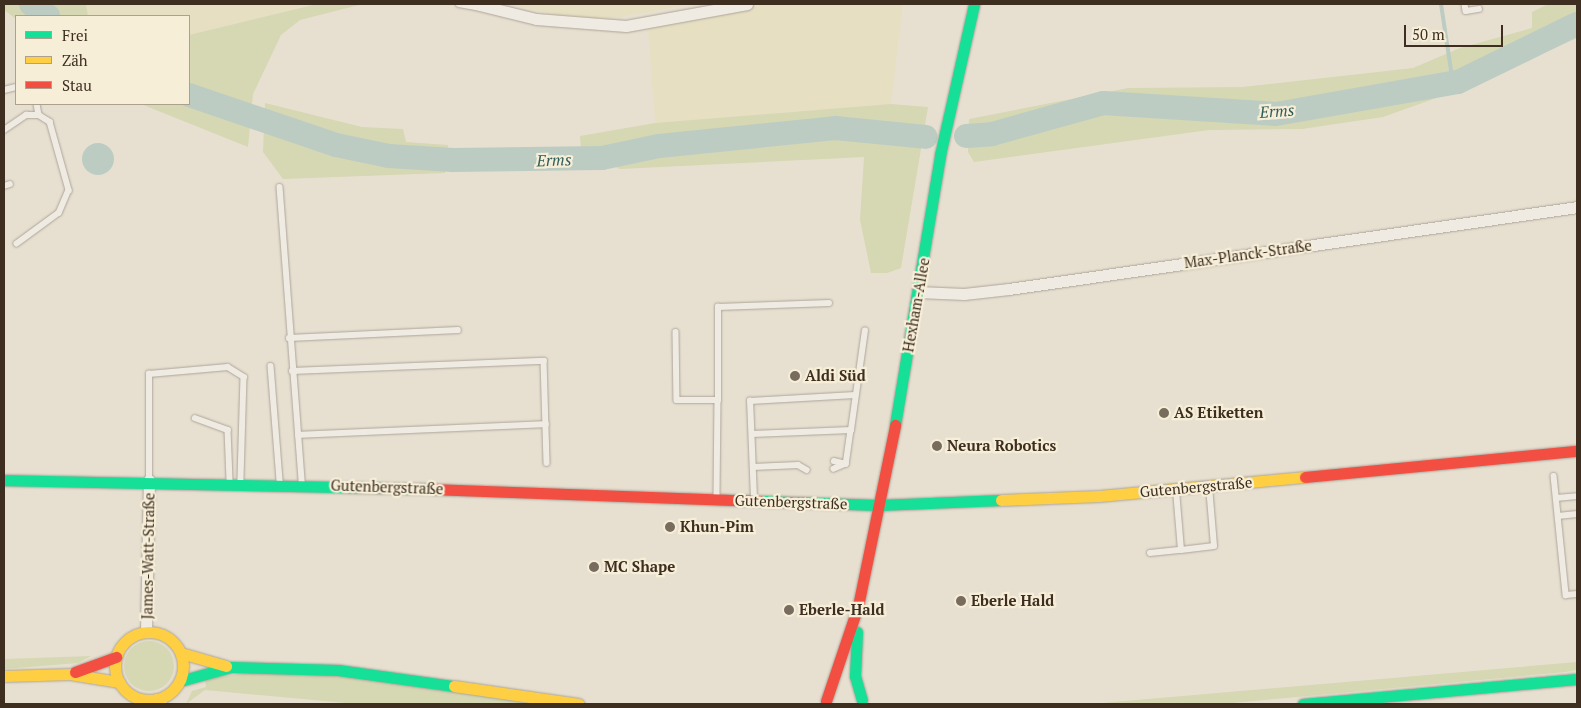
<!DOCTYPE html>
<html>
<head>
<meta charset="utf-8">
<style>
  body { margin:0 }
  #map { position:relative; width:1581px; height:708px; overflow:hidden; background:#e7e0d1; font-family:"PT Serif",serif }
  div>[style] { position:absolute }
  .farmland>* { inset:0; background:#e6dfc2 }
  .green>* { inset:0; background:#d6d7b3 }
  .round { border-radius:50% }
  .water>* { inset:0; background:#bcccc2 }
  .stream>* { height:4px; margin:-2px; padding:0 2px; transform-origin:2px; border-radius:2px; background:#bcccc2 }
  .river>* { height:24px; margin:-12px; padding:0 12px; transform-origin:12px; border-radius:12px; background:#bcccc2 }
  .roads { filter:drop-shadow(0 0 1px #ada599) drop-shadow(0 0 1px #ada599) }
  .lane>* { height:5.5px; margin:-2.75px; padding:0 2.75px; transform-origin:2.75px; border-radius:2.75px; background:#efebe3 }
  .street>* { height:11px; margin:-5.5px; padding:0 5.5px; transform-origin:5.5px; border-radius:5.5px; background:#efebe3 }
  .fast>* { height:11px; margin:-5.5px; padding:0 5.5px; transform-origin:5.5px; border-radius:5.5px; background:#16e098 }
  .slow>* { height:11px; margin:-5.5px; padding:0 5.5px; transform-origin:5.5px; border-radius:5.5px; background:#ffcf43 }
  .slow>.ring { margin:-5.5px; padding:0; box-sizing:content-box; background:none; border:11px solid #ffcf43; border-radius:50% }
  .jam>* { height:11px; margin:-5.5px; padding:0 5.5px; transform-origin:5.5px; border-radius:5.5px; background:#f24e42 }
  .dots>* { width:14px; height:14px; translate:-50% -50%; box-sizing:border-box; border:2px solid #f7eed8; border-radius:50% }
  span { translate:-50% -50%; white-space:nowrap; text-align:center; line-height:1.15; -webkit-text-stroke:4.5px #f7eed8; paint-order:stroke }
  .street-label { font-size:15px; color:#3d2e20 }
  .poi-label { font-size:15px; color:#3d2e20; font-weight:700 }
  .left { translate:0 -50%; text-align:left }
  .water-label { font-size:16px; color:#2f5d5a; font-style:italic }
  .frame { position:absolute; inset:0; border:5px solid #3d2e20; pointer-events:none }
  .legend { position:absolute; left:15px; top:15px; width:175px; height:90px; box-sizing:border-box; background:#f7eed8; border:1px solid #ada18e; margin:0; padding:6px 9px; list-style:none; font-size:15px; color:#3d2e20 }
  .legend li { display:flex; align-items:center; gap:10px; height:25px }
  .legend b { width:25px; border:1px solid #ada18e }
  .scale { position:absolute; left:1404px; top:25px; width:99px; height:22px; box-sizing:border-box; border:2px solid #3d2e20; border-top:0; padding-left:6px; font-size:15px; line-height:18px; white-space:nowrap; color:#3d2e20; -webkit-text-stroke:4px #f7eed8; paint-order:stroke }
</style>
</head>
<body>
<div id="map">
  <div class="farmland">
    <i style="clip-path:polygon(86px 4px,317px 4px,189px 35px,189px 16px,88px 16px)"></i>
    <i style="clip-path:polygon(509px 4px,693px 4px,614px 18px,574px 19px)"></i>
    <i style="clip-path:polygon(766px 4px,903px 4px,891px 104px,655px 123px,648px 27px)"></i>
  </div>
  <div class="green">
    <i style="clip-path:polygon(4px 4px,86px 4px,88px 16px,16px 19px,4px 10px)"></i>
    <i style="clip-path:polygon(317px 4px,363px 4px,300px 20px,281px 35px,253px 94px,248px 147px,141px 104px,189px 104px,189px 35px)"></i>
    <i style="clip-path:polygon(1548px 4px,1577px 4px,1577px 38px,1470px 86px,1383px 117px,1302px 129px,1209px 130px,974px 162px,968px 152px,969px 119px,1128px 88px,1242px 87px,1413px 68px,1460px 48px,1532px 28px,1532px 12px)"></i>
    <i style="clip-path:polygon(265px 103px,362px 127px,403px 129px,406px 142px,448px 145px,445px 173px,283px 179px,263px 152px)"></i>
    <i style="clip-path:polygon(891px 104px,928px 107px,901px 268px,887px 273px,871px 273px,860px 220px,864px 157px,620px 169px,581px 150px,580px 136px,655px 123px)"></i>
    <i class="round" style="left:124px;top:641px;width:50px;height:50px"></i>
    <i style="clip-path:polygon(91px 656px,78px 663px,4px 669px,4px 659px)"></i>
    <i style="clip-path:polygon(1577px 662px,1577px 670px,1565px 672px,1222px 704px,1090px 704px)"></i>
    <i style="clip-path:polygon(248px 673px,329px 674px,537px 704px,357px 704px,205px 690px,186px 704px,192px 691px,206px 687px,205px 679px)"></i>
  </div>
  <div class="water">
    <i class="round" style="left:82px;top:143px;width:32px;height:32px"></i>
  </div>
  <div class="stream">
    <i style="left:39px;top:4px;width:5px;rotate:90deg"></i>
    <i style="left:1441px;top:4px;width:80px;rotate:81.4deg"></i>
  </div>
  <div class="river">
    <i style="left:31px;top:4px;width:21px;rotate:35deg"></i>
    <i style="left:189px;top:95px;width:155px;rotate:18.8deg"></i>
    <i style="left:336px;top:145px;width:54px;rotate:11.7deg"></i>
    <i style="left:389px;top:156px;width:64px;rotate:3.6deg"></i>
    <i style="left:453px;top:160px;width:149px;rotate:-0.8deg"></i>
    <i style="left:602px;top:158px;width:58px;rotate:-11.9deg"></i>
    <i style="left:659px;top:146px;width:177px;rotate:-5.8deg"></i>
    <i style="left:835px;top:128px;width:91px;rotate:5.6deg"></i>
    <i style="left:966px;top:136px;width:26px;rotate:-4deg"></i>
    <i style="left:992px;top:134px;width:115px;rotate:-15.6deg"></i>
    <i style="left:1103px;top:103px;width:173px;rotate:3.6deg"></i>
    <i style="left:1276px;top:114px;width:185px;rotate:-10deg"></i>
    <i style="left:1458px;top:82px;width:132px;rotate:-26deg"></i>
  </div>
  <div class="roads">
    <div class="lane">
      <i style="left:459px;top:4px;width:17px;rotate:10deg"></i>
      <i style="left:1465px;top:4px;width:7px;rotate:82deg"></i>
      <i style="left:1466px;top:11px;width:13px;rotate:-9deg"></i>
      <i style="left:4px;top:90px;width:12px;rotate:-14deg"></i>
      <i style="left:37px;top:104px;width:11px;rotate:80deg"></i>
      <i style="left:4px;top:130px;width:27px;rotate:-34deg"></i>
      <i style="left:26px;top:115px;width:13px"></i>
      <i style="left:39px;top:115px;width:13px;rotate:32deg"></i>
      <i style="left:50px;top:122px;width:71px;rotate:74.4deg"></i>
      <i style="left:69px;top:190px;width:25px;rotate:113deg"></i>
      <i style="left:59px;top:213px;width:52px;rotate:143.6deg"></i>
      <i style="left:4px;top:186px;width:6px;rotate:-18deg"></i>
      <i style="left:280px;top:187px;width:296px;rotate:85.7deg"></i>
      <i style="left:676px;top:332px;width:68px;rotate:89.2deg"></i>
      <i style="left:677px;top:400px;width:41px"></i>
      <i style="left:718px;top:400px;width:97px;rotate:90.6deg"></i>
      <i style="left:289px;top:338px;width:169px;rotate:-2.7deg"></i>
      <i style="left:271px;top:366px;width:115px;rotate:85.5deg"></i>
      <i style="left:292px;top:371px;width:252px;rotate:-2.3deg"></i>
      <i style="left:544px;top:361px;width:102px;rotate:88.3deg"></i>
      <i style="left:718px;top:400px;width:93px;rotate:-90deg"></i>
      <i style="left:718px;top:307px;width:111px;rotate:-2.1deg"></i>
      <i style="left:195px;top:418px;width:35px;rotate:20deg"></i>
      <i style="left:228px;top:430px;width:49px;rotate:87.7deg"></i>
      <i style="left:851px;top:430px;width:100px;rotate:-82deg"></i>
      <i style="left:752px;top:434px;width:99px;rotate:-2.3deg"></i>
      <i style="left:851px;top:430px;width:34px;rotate:98deg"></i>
      <i style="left:846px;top:464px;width:13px;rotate:157deg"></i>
      <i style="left:298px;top:435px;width:248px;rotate:-2.5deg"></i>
      <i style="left:834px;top:461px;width:12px;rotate:14deg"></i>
      <i style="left:753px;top:467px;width:45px;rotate:-2.5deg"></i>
      <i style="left:798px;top:465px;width:10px;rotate:29deg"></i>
      <i style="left:1554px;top:476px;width:120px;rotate:84.2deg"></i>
      <i style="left:1566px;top:595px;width:11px;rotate:-5deg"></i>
      <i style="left:149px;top:479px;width:105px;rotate:-90deg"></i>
      <i style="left:149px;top:374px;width:79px;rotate:-5.1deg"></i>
      <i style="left:228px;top:367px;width:19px;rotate:32deg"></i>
      <i style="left:244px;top:377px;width:103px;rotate:91.7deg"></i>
      <i style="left:1556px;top:498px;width:21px;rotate:-5deg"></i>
      <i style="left:754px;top:499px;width:98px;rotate:-92.3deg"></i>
      <i style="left:750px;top:401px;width:105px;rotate:-3.3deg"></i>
      <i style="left:1558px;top:516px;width:19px;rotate:-6deg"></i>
      <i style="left:1181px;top:550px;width:33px;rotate:-7deg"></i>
      <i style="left:1214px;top:546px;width:59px;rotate:-94.8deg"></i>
      <i style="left:1150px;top:553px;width:31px;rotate:-6deg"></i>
      <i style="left:1181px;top:550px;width:59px;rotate:-94.8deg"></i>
    </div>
    <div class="street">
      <i style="left:475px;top:4px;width:63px;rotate:13.8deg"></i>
      <i style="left:536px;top:19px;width:90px;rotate:4.4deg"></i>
      <i style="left:626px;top:26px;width:123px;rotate:-10.3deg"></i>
      <i style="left:918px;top:292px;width:46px;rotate:2.5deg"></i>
      <i style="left:964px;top:294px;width:45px;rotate:-6.3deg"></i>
      <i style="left:1009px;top:289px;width:574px;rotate:-8.21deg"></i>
      <i style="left:146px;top:632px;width:152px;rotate:-88.9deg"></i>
      <i style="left:157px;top:699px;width:6px;rotate:51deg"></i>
    </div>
    <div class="fast">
      <i style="left:895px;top:425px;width:274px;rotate:-80.5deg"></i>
      <i style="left:940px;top:155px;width:155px;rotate:-77.3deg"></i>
      <i style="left:4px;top:480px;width:426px;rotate:1.2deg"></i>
      <i style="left:760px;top:501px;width:118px;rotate:1.9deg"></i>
      <i style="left:878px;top:505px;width:123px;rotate:-2.3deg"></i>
      <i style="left:857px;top:632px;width:44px;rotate:92.6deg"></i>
      <i style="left:855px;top:676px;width:25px;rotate:74deg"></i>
      <i style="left:180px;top:681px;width:53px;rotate:-15.4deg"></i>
      <i style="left:231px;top:667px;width:107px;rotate:1.6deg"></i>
      <i style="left:338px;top:670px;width:117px;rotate:7.9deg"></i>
      <i style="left:1303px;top:704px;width:275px;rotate:-5.2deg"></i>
    </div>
    <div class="slow">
      <i style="left:1001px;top:500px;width:98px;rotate:-2.3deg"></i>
      <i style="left:1099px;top:496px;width:207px;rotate:-5.3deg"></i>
      <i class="ring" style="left:115px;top:632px;width:57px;height:57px"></i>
      <i style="left:181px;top:653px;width:47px;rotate:16.1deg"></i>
      <i style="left:4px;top:676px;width:66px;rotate:-1.7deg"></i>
      <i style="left:70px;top:674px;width:50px;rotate:9.3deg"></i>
      <i style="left:454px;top:686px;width:126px;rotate:8.2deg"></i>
    </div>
    <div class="jam">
      <i style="left:1305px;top:477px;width:273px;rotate:-5.5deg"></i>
      <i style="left:430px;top:489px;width:330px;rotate:2.1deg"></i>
      <i style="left:75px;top:672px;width:44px;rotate:-20.1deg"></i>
      <i style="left:826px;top:701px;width:100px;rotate:-71.4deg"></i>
      <i style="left:858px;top:606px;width:185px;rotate:-78.4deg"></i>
    </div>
  </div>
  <div class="dots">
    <i style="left:795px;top:376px;background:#786c5e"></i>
    <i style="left:1164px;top:413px;background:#786c5e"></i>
    <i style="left:937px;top:446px;background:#786c5e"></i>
    <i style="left:670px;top:527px;background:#786c5e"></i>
    <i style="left:594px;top:567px;background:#786c5e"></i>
    <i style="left:961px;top:601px;background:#786c5e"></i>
    <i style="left:789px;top:610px;background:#786c5e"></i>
  </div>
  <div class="street-label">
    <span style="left:1248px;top:254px;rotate:-8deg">Max-Planck-Straße</span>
    <span style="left:916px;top:305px;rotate:-80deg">Hexham-Allee</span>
    <span style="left:387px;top:487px;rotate:2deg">Gutenbergstraße</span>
    <span style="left:1196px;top:487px;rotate:-5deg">Gutenbergstraße</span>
    <span style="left:791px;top:502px;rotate:2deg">Gutenbergstraße</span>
    <span style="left:148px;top:556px;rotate:-89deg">James-Watt-Straße</span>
  </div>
  <div class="poi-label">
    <span class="left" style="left:805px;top:376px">Aldi Süd</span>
    <span class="left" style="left:1174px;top:413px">AS Etiketten</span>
    <span class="left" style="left:947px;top:446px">Neura Robotics</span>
    <span class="left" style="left:680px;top:527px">Khun-Pim</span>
    <span class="left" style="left:604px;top:567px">MC Shape</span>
    <span class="left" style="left:971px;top:601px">Eberle Hald</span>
    <span class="left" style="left:799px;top:610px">Eberle-Hald</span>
  </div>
  <div class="water-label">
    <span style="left:1277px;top:111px;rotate:-4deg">Erms</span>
    <span style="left:554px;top:160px;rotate:-2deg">Erms</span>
  </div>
  <div class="frame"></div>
  <ul class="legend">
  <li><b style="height:6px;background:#16e098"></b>Frei</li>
  <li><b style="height:6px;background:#ffcf43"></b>Zäh</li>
  <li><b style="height:6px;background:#f24e42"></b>Stau</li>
  </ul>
  <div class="scale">50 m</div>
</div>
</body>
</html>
